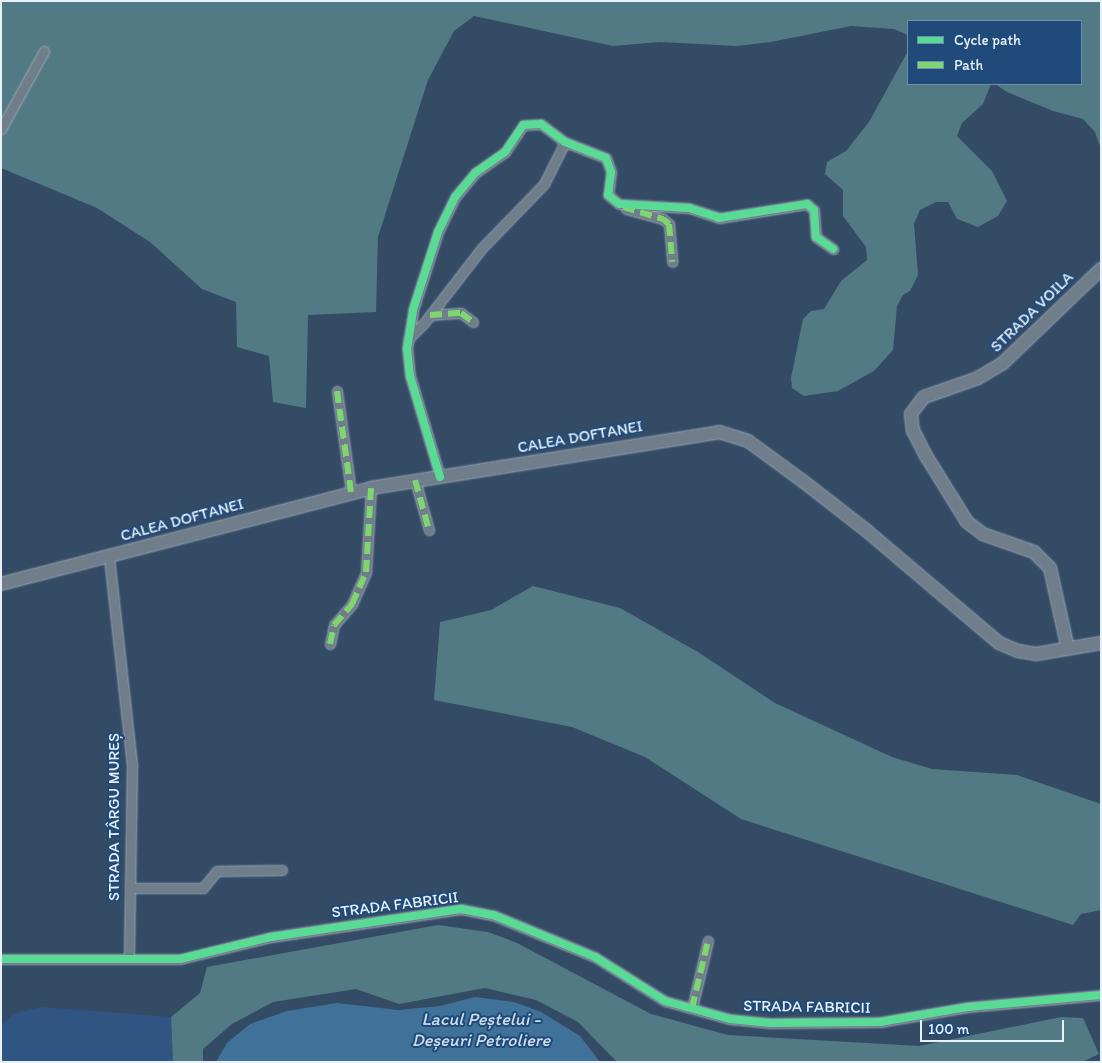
<!DOCTYPE html>
<html>
<head>
<meta charset="utf-8">
<style>
  body { margin:0 }
  #map { position:relative; width:1102px; height:1063px; overflow:hidden; background:#344b65; font-family:Itim,sans-serif }
  div>[style] { position:absolute }
  .built>* { inset:0; background:#315582 }
  .green>* { inset:0; background:#517a84 }
  .water>* { inset:0; background:#407299 }
  .roads { filter:drop-shadow(0 0 1px #9aa6b3) drop-shadow(0 0 1px #9aa6b3) }
  .street>* { height:9px; margin:-4.5px; padding:0 4.5px; transform-origin:4.5px; border-radius:4.5px; background:#707e8c }
  .secondary>* { height:12px; margin:-6px; padding:0 6px; transform-origin:6px; border-radius:6px; background:#707e8c }
  .quiet>* { height:6px; margin-top:-3px; transform-origin:0; background:repeating-linear-gradient(90deg,#7fd670 0 12px,transparent 0 18px) }
  .cycleway>* { height:8px; margin:-4px; padding:0 4px; transform-origin:4px; border-radius:4px; background:#5adb95 }
  span { translate:-50% -50%; white-space:nowrap; text-align:center; line-height:1.15; -webkit-text-stroke:4px #1f4a7a; paint-order:stroke }
  .street-label { font-size:16px; color:#e8f1f8 }
  .water-label { font-size:18px; color:#cfdfea; font-style:italic }
  .frame { position:absolute; inset:0; border:2px solid #e8f1f8; pointer-events:none }
  .legend { position:absolute; left:907px; top:20px; width:175px; height:65px; box-sizing:border-box; background:#1f4a7a; border:1px solid #6f8dac; margin:0; padding:6px 9px; list-style:none; font-size:15px; color:#e8f1f8 }
  .legend li { display:flex; align-items:center; gap:10px; height:25px }
  .legend b { width:25px; border:1px solid #6f8dac }
  .scale { position:absolute; left:920px; top:1020px; width:144px; height:22px; box-sizing:border-box; border:2px solid #e8f1f8; border-top:0; padding-left:6px; font-size:15px; line-height:18px; white-space:nowrap; color:#e8f1f8; -webkit-text-stroke:4px #1f4a7a; paint-order:stroke }
</style>
</head>
<body>
<div id="map">
  <div class="built">
    <i style="clip-path:polygon(41px 1007px,171px 1017px,173px 1062px,1px 1062px,1px 1026px,13px 1014px)"></i>
  </div>
  <div class="green">
    <i style="clip-path:polygon(1px 1px,1101px 1px,1101px 149px,1095px 132px,1083px 119px,1053px 111px,1007px 92px,995px 84px,1081px 84px,1081px 21px,908px 21px,908px 35px,894px 29px,851px 26px,771px 42px,737px 46px,660px 42px,613px 46px,474px 16px,454px 31px,428px 80px,378px 237px,376px 312px,308px 315px,306px 408px,273px 402px,269px 356px,237px 347px,236px 302px,202px 289px,150px 242px,97px 208px,1px 168px)"></i>
    <i style="clip-path:polygon(908px 51px,908px 84px,991px 84px,983px 104px,962px 123px,957px 136px,992px 171px,1007px 201px,998px 216px,978px 227px,957px 219px,948px 202px,936px 202px,920px 210px,914px 224px,918px 275px,910px 291px,903px 295px,897px 306px,893px 350px,874px 371px,838px 391px,804px 396px,792px 388px,791px 378px,803px 319px,811px 311px,824px 309px,841px 281px,867px 260px,866px 247px,843px 216px,843px 190px,825px 174px,827px 162px,846px 151px,869px 122px)"></i>
    <i style="clip-path:polygon(533px 586px,620px 608px,698px 652px,775px 703px,892px 757px,932px 769px,1017px 775px,1101px 804px,1101px 910px,1081px 914px,1073px 925px,741px 819px,645px 757px,572px 727px,434px 700px,440px 622px,491px 610px)"></i>
    <i style="clip-path:polygon(438px 925px,488px 932px,517px 943px,651px 1014px,728px 1035px,919px 1046px,1061px 1017px,1083px 1018px,1099px 1054px,1082px 1062px,617px 1062px,578px 1022px,536px 1000px,485px 988px,399px 1004px,356px 989px,273px 1002px,232px 1024px,203px 1049px,203px 1062px,173px 1062px,171px 1017px,200px 993px,207px 967px)"></i>
  </div>
  <div class="water">
    <i style="clip-path:polygon(475px 997px,514px 1002px,541px 1012px,580px 1036px,600px 1062px,216px 1062px,227px 1043px,250px 1024px,287px 1011px,337px 1003px,398px 1010px,440px 1006px)"></i>
  </div>
  <div class="roads">
    <div class="street">
      <i style="left:1px;top:129px;width:89px;rotate:-61.1deg"></i>
      <i style="left:626px;top:209px;width:38px;rotate:15deg"></i>
      <i style="left:663px;top:219px;width:8px;rotate:40deg"></i>
      <i style="left:669px;top:224px;width:38px;rotate:85deg"></i>
      <i style="left:430px;top:315px;width:31px;rotate:-4deg"></i>
      <i style="left:461px;top:313px;width:15px;rotate:37deg"></i>
      <i style="left:408px;top:339px;width:23px;rotate:-45deg"></i>
      <i style="left:424px;top:323px;width:95px;rotate:-52.3deg"></i>
      <i style="left:482px;top:248px;width:89px;rotate:-45.9deg"></i>
      <i style="left:544px;top:184px;width:47px;rotate:-63.4deg"></i>
      <i style="left:337px;top:391px;width:102px;rotate:82.1deg"></i>
      <i style="left:440px;top:477px;width:105px;rotate:-106.5deg"></i>
      <i style="left:410px;top:376px;width:27px;rotate:-96deg"></i>
      <i style="left:407px;top:349px;width:39px;rotate:-81deg"></i>
      <i style="left:413px;top:310px;width:82px;rotate:-72.2deg"></i>
      <i style="left:438px;top:232px;width:39px;rotate:-64deg"></i>
      <i style="left:455px;top:197px;width:31px;rotate:-50deg"></i>
      <i style="left:475px;top:173px;width:37px;rotate:-35deg"></i>
      <i style="left:505px;top:152px;width:32px;rotate:-56deg"></i>
      <i style="left:523px;top:125px;width:18px;rotate:-3deg"></i>
      <i style="left:541px;top:124px;width:30px;rotate:37deg"></i>
      <i style="left:565px;top:142px;width:44px;rotate:21.3deg"></i>
      <i style="left:606px;top:158px;width:15px;rotate:70deg"></i>
      <i style="left:611px;top:172px;width:23px;rotate:97deg"></i>
      <i style="left:608px;top:195px;width:14px;rotate:39deg"></i>
      <i style="left:619px;top:204px;width:70px;rotate:3.3deg"></i>
      <i style="left:689px;top:208px;width:32px;rotate:18deg"></i>
      <i style="left:719px;top:218px;width:89px;rotate:-9deg"></i>
      <i style="left:807px;top:204px;width:9px;rotate:41deg"></i>
      <i style="left:814px;top:210px;width:27px;rotate:86deg"></i>
      <i style="left:816px;top:237px;width:21px;rotate:35deg"></i>
      <i style="left:415px;top:480px;width:52px;rotate:74.4deg"></i>
      <i style="left:109px;top:557px;width:208px;rotate:83.7deg"></i>
      <i style="left:132px;top:764px;width:193px;rotate:90.9deg"></i>
      <i style="left:330px;top:644px;width:19px;rotate:-78deg"></i>
      <i style="left:334px;top:625px;width:28px;rotate:-49deg"></i>
      <i style="left:352px;top:604px;width:35px;rotate:-66deg"></i>
      <i style="left:366px;top:572px;width:84px;rotate:-86.6deg"></i>
      <i style="left:130px;top:888px;width:73px"></i>
      <i style="left:203px;top:888px;width:22px;rotate:-51deg"></i>
      <i style="left:217px;top:871px;width:65px;rotate:-0.9deg"></i>
      <i style="left:1px;top:959px;width:179px"></i>
      <i style="left:180px;top:959px;width:94px;rotate:-13.6deg"></i>
      <i style="left:271px;top:937px;width:192px;rotate:-8.4deg"></i>
      <i style="left:461px;top:909px;width:33px;rotate:11deg"></i>
      <i style="left:493px;top:915px;width:110px;rotate:22.4deg"></i>
      <i style="left:595px;top:957px;width:83px;rotate:32.2deg"></i>
      <i style="left:665px;top:1001px;width:67px;rotate:15.5deg"></i>
      <i style="left:730px;top:1019px;width:40px;rotate:5.7deg"></i>
      <i style="left:770px;top:1023px;width:110px;rotate:-0.5deg"></i>
      <i style="left:880px;top:1022px;width:89px;rotate:-9.7deg"></i>
      <i style="left:968px;top:1007px;width:134px;rotate:-5.2deg"></i>
      <i style="left:692px;top:1008px;width:69px;rotate:-76.6deg"></i>
    </div>
    <div class="secondary">
      <i style="left:1px;top:584px;width:382px;rotate:-14.5deg"></i>
      <i style="left:371px;top:488px;width:352px;rotate:-9.1deg"></i>
      <i style="left:719px;top:432px;width:30px;rotate:17deg"></i>
      <i style="left:748px;top:441px;width:69px;rotate:36.2deg"></i>
      <i style="left:804px;top:482px;width:80px;rotate:37.9deg"></i>
      <i style="left:867px;top:531px;width:173px;rotate:40.3deg"></i>
      <i style="left:999px;top:643px;width:21px;rotate:23deg"></i>
      <i style="left:1018px;top:651px;width:18px;rotate:9deg"></i>
      <i style="left:1036px;top:654px;width:66px;rotate:-9.6deg"></i>
      <i style="left:1068px;top:649px;width:83px;rotate:-102.5deg"></i>
      <i style="left:1050px;top:568px;width:23px;rotate:-135deg"></i>
      <i style="left:1034px;top:552px;width:54px;rotate:-160.6deg"></i>
      <i style="left:983px;top:534px;width:20px;rotate:-143deg"></i>
      <i style="left:967px;top:522px;width:78px;rotate:-121.8deg"></i>
      <i style="left:926px;top:456px;width:28px;rotate:-117deg"></i>
      <i style="left:913px;top:431px;width:17px;rotate:-97deg"></i>
      <i style="left:911px;top:414px;width:21px;rotate:-53deg"></i>
      <i style="left:924px;top:397px;width:57px;rotate:-19.4deg"></i>
      <i style="left:978px;top:378px;width:29px;rotate:-31deg"></i>
      <i style="left:1003px;top:363px;width:136px;rotate:-43.8deg"></i>
    </div>
  </div>
  <div class="quiet">
    <i style="left:623px;top:207px;width:42px;rotate:16.7deg"></i>
    <i style="left:663px;top:219px;width:8px;rotate:40deg"></i>
    <i style="left:669px;top:224px;width:38px;rotate:85deg"></i>
    <i style="left:430px;top:315px;width:31px;rotate:-4deg"></i>
    <i style="left:461px;top:313px;width:15px;rotate:37deg"></i>
    <i style="left:337px;top:391px;width:102px;rotate:82.1deg"></i>
    <i style="left:415px;top:480px;width:52px;rotate:74.4deg"></i>
    <i style="left:330px;top:644px;width:19px;rotate:-78deg"></i>
    <i style="left:334px;top:625px;width:28px;rotate:-49deg"></i>
    <i style="left:352px;top:604px;width:35px;rotate:-66deg"></i>
    <i style="left:366px;top:572px;width:84px;rotate:-86.6deg"></i>
    <i style="left:692px;top:1008px;width:69px;rotate:-76.6deg"></i>
  </div>
  <div class="cycleway">
    <i style="left:440px;top:477px;width:105px;rotate:-106.5deg"></i>
    <i style="left:410px;top:376px;width:27px;rotate:-96deg"></i>
    <i style="left:407px;top:349px;width:39px;rotate:-81deg"></i>
    <i style="left:413px;top:310px;width:82px;rotate:-72.2deg"></i>
    <i style="left:438px;top:232px;width:39px;rotate:-64deg"></i>
    <i style="left:455px;top:197px;width:31px;rotate:-50deg"></i>
    <i style="left:475px;top:173px;width:37px;rotate:-35deg"></i>
    <i style="left:505px;top:152px;width:32px;rotate:-56deg"></i>
    <i style="left:523px;top:125px;width:18px;rotate:-3deg"></i>
    <i style="left:541px;top:124px;width:30px;rotate:37deg"></i>
    <i style="left:565px;top:142px;width:44px;rotate:21.3deg"></i>
    <i style="left:606px;top:158px;width:15px;rotate:70deg"></i>
    <i style="left:611px;top:172px;width:23px;rotate:97deg"></i>
    <i style="left:608px;top:195px;width:14px;rotate:39deg"></i>
    <i style="left:619px;top:204px;width:70px;rotate:3.3deg"></i>
    <i style="left:689px;top:208px;width:32px;rotate:18deg"></i>
    <i style="left:719px;top:218px;width:89px;rotate:-9deg"></i>
    <i style="left:807px;top:204px;width:9px;rotate:41deg"></i>
    <i style="left:814px;top:210px;width:27px;rotate:86deg"></i>
    <i style="left:816px;top:237px;width:21px;rotate:35deg"></i>
    <i style="left:1px;top:959px;width:179px"></i>
    <i style="left:180px;top:959px;width:94px;rotate:-13.6deg"></i>
    <i style="left:271px;top:937px;width:192px;rotate:-8.4deg"></i>
    <i style="left:461px;top:909px;width:33px;rotate:11deg"></i>
    <i style="left:493px;top:915px;width:110px;rotate:22.4deg"></i>
    <i style="left:595px;top:957px;width:83px;rotate:32.2deg"></i>
    <i style="left:665px;top:1001px;width:67px;rotate:15.5deg"></i>
    <i style="left:730px;top:1019px;width:40px;rotate:5.7deg"></i>
    <i style="left:770px;top:1023px;width:110px;rotate:-0.5deg"></i>
    <i style="left:880px;top:1022px;width:89px;rotate:-9.7deg"></i>
    <i style="left:968px;top:1007px;width:134px;rotate:-5.2deg"></i>
  </div>
  <div class="street-label">
    <span style="left:1032px;top:312px;rotate:-44deg">STRADA VOILA</span>
    <span style="left:580px;top:437px;rotate:-10deg">CALEA DOFTANEI</span>
    <span style="left:182px;top:520px;rotate:-15deg">CALEA DOFTANEI</span>
    <span style="left:114px;top:817px;rotate:-90deg">STRADA TÂRGU MUREȘ</span>
    <span style="left:395px;top:905px;rotate:-7deg">STRADA FABRICII</span>
    <span style="left:807px;top:1007px;rotate:1deg">STRADA FABRICII</span>
  </div>
  <div class="water-label">
    <span style="left:481px;top:1030px">Lacul Peștelui -<br>Deșeuri Petroliere</span>
  </div>
  <div class="frame"></div>
  <ul class="legend">
  <li><b style="height:6px;background:#5adb95"></b>Cycle path</li>
  <li><b style="height:6px;background:#7fd670"></b>Path</li>
  </ul>
  <div class="scale">100 m</div>
</div>
</body>
</html>
